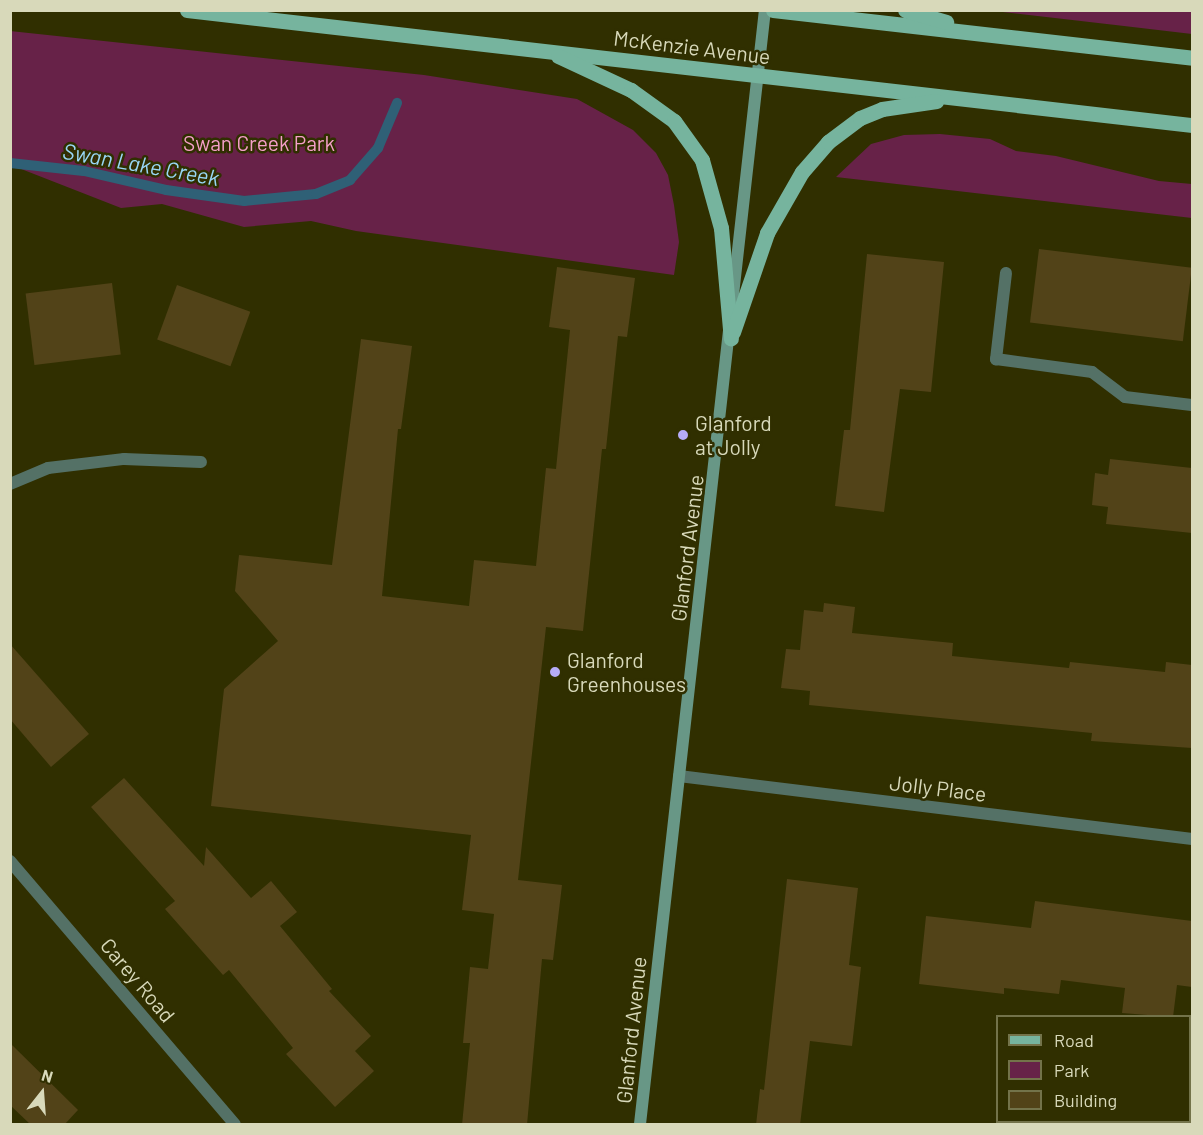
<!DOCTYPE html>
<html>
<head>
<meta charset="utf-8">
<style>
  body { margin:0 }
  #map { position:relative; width:1203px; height:1135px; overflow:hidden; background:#302f00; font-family:Barlow,sans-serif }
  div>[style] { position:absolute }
  .green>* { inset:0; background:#672248 }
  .stream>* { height:10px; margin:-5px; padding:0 5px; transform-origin:5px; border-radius:5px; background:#2f6076 }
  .building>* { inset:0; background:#524318; transform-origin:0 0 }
  .service>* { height:12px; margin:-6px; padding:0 6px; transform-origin:6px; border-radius:6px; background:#547166 }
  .minor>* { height:12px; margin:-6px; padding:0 6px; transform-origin:6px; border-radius:6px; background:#547166 }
  .tertiary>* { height:12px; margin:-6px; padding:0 6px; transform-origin:6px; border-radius:6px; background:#547166 }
  .secondary>* { height:12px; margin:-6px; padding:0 6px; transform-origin:6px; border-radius:6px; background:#689786 }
  .primary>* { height:15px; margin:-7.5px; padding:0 7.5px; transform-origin:7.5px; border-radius:7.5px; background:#76b49e }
  .dots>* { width:16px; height:16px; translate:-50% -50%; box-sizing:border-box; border:3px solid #302f00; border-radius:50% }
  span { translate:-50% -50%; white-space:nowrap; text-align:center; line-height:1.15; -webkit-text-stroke:5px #302f00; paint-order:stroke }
  .street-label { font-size:21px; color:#d8d9ba }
  .park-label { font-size:21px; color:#f59fc9 }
  .poi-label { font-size:21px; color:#d8d9ba }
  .left { translate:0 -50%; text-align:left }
  .water-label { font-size:22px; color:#99d7f5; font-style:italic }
  .frame { position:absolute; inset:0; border:12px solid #d8d9ba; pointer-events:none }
  .legend { position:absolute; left:996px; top:1015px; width:195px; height:108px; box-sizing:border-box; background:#302f00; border:2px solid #73734a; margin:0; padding:8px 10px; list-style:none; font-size:18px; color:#d8d9ba }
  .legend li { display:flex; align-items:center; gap:12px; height:30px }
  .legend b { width:30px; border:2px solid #73734a }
  .north { position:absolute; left:12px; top:1063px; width:60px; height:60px; -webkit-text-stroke:4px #302f00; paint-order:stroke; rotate:17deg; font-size:16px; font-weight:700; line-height:24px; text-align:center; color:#d8d9ba }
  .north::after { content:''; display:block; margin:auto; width:21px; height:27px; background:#d8d9ba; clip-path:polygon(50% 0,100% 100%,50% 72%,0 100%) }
</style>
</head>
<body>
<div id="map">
  <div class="green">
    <i style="clip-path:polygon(994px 11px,1192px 11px,1192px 34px,1124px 26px)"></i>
    <i style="clip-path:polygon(10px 31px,424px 75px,577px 99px,633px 130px,656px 153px,668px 175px,674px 205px,679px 242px,674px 275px,356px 231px,311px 221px,244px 227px,162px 204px,121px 208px,11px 165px)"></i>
    <i style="clip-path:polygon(940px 134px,990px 139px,1016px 151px,1056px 156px,1159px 181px,1192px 184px,1192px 218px,836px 177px,871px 144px,904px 135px)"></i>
  </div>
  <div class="stream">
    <i style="left:10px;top:163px;width:74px;rotate:6.2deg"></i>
    <i style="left:84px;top:171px;width:84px;rotate:13deg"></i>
    <i style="left:166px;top:190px;width:79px;rotate:8deg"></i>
    <i style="left:244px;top:201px;width:72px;rotate:-5.6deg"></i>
    <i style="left:316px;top:194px;width:37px;rotate:-22deg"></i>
    <i style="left:350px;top:180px;width:43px;rotate:-48.8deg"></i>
    <i style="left:378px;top:148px;width:49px;rotate:-67.1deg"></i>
  </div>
  <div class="building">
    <i style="left:1039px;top:249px;width:154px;height:74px;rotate:7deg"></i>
    <i style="clip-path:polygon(867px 254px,944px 262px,931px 392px,900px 389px,884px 512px,835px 506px,844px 430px,850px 430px)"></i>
    <i style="clip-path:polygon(557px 267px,635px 278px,627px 337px,618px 336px,606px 449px,602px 449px,583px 631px,546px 627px,518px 880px,562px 885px,553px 960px,542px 959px,527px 1125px,462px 1125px,470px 1043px,463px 1043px,470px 967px,488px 969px,494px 914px,462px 910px,471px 835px,211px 806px,224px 689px,278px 641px,235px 591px,239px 555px,332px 565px,361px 339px,412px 346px,401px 429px,398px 429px,382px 596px,469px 606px,474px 560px,536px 566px,546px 468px,556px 469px,570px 330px,549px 327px)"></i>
    <i style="left:112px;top:283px;width:72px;height:87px;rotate:83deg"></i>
    <i style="left:177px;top:285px;width:78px;height:58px;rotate:20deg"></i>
    <i style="clip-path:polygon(1110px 459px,1192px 468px,1192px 533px,1106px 524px,1108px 507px,1092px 505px,1095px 473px,1108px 475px)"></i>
    <i style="clip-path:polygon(824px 603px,855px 607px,852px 633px,953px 643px,952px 656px,1069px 668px,1070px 662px,1165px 672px,1166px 662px,1192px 665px,1192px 748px,1091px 741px,1092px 733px,809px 705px,810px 691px,781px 688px,786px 649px,800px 650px,804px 610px,823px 612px)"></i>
    <i style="clip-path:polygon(10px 644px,89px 734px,51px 767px,10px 719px)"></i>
    <i style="clip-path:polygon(124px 778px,204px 866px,206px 847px,251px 898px,271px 881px,297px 912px,280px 926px,332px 989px,329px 991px,371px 1036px,355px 1051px,374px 1071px,335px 1107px,286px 1054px,293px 1048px,229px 970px,223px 975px,165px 909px,175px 901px,91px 807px)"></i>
    <i style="clip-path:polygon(787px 879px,858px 888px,849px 965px,861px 967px,852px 1046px,810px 1041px,800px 1125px,756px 1125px,760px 1089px,764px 1090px)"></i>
    <i style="clip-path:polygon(1035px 901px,1192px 921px,1192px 987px,1177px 985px,1173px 1017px,1122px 1013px,1125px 988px,1061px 980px,1059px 994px,1004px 988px,1004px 994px,919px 984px,926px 916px,1031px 928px)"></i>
    <i style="clip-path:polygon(10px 1043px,78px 1110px,64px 1125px,31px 1125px,10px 1105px)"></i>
  </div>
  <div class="service">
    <i style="left:1006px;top:273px;width:87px;rotate:96.6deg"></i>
    <i style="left:996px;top:359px;width:97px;rotate:7.7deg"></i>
    <i style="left:1092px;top:372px;width:41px;rotate:37.1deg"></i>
    <i style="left:1125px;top:397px;width:67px;rotate:6.8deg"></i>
  </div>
  <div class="minor">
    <i style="left:10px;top:484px;width:41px;rotate:-22.8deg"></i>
    <i style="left:48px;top:468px;width:77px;rotate:-6.8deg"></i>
    <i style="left:124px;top:459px;width:77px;rotate:2.2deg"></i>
    <i style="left:679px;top:776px;width:517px;rotate:7deg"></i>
  </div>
  <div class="tertiary">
    <i style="left:10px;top:861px;width:346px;rotate:49.5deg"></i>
  </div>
  <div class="secondary">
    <i style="left:640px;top:1124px;width:1121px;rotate:-83.6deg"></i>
  </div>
  <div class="primary">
    <i style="left:187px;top:10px;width:1012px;rotate:6.53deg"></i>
    <i style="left:773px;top:10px;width:422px;rotate:6.5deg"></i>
    <i style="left:905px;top:10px;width:43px;rotate:16.3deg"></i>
    <i style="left:558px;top:56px;width:81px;rotate:25deg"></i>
    <i style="left:631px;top:90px;width:53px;rotate:35.8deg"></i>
    <i style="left:674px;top:121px;width:48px;rotate:54.3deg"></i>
    <i style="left:702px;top:160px;width:71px;rotate:74.4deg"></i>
    <i style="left:721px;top:228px;width:111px;rotate:84.9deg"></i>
    <i style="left:733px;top:332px;width:105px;rotate:-71deg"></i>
    <i style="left:767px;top:233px;width:70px;rotate:-60.2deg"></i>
    <i style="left:802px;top:172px;width:40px;rotate:-49deg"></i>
    <i style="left:828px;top:142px;width:40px;rotate:-37deg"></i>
    <i style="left:860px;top:118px;width:24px;rotate:-22deg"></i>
    <i style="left:882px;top:109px;width:55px;rotate:-8.4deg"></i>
  </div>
  <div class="dots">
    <i style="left:683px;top:435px;background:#b6acf8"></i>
    <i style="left:555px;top:672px;background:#b6acf8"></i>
  </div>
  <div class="street-label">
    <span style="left:692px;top:47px;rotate:7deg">McKenzie Avenue</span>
    <span style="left:687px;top:548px;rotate:-83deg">Glanford Avenue</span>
    <span style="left:938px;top:788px;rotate:7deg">Jolly Place</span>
    <span style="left:138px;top:980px;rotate:50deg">Carey Road</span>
    <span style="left:631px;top:1030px;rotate:-84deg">Glanford Avenue</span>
  </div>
  <div class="park-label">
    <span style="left:259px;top:143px">Swan Creek Park</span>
  </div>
  <div class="poi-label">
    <span class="left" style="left:695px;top:435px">Glanford<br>at Jolly</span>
    <span class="left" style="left:567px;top:672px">Glanford<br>Greenhouses</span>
  </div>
  <div class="water-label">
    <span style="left:141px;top:164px;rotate:10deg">Swan Lake Creek</span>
  </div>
  <div class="frame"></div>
  <ul class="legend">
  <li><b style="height:8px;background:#76b49e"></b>Road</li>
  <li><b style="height:16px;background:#672248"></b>Park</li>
  <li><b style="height:16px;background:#524318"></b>Building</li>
  </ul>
  <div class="north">N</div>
</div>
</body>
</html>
